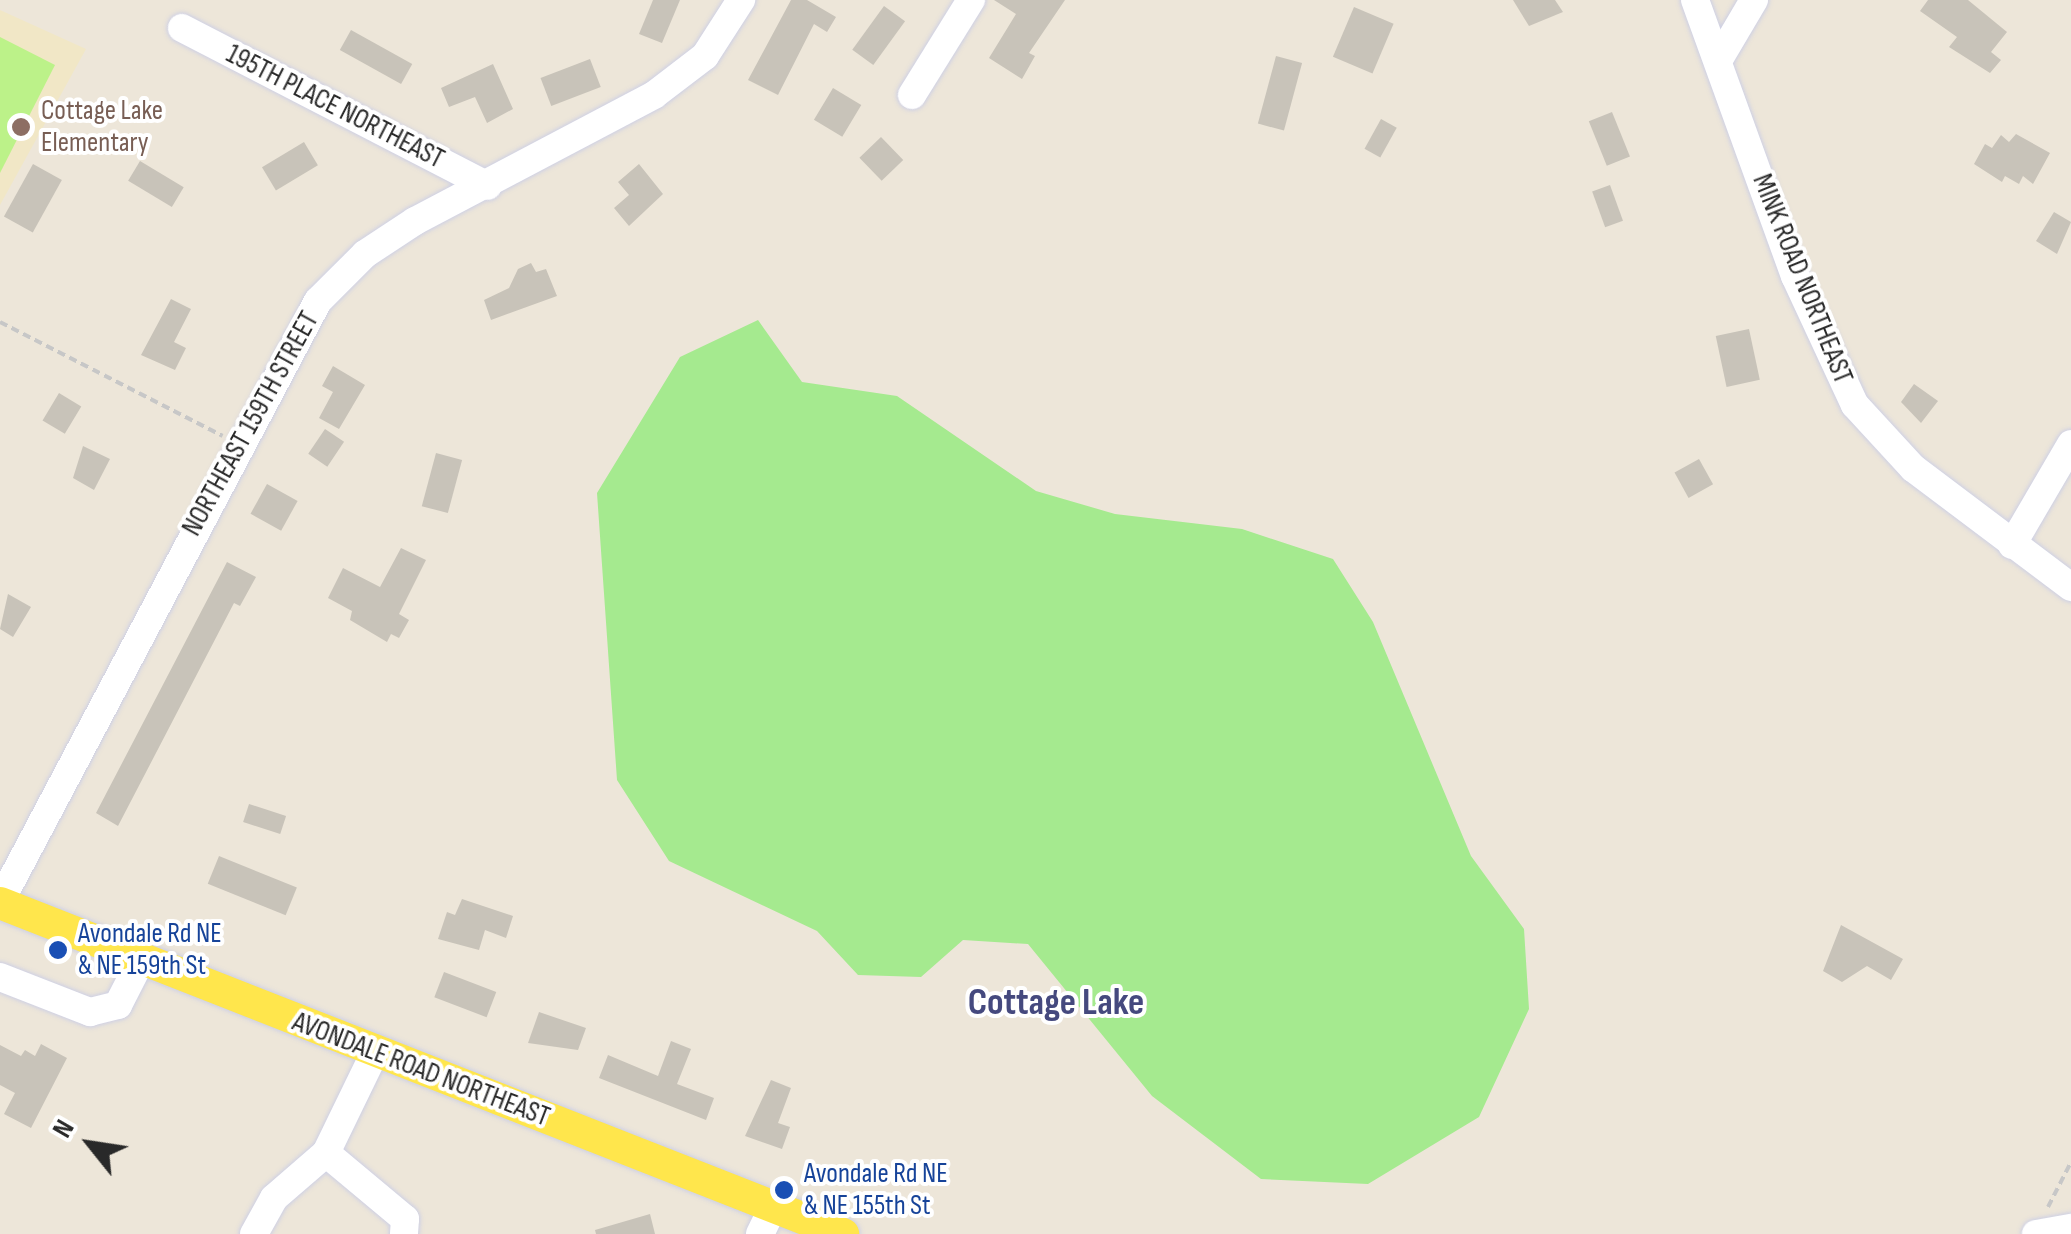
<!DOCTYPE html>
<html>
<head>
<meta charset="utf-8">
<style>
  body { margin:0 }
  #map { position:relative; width:2071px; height:1234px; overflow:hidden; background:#ede6d9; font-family:"Sofia Sans Condensed",sans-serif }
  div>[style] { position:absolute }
  .education>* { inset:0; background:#f1e7c6 }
  .green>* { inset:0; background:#a5ea8f }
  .pitch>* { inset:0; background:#bcf289 }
  .building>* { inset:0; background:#c8c3b9; transform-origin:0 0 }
  .path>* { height:4px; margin-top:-2px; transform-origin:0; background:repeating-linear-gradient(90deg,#c7c7c7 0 8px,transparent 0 13px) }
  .roads { filter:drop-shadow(0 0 2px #ced0e4) drop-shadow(0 0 2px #ced0e4) }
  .minor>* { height:28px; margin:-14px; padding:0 14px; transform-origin:14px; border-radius:14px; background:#fff }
  .major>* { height:32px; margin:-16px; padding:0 16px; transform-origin:16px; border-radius:16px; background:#ffe64c }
  .dots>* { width:28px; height:28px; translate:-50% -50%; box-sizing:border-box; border:5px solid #fff; border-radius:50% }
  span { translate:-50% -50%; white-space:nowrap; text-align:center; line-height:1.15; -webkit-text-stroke:8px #fff; paint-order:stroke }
  .street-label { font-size:28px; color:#292929 }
  .education-label { font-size:28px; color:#785e54 }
  .left { translate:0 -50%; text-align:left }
  .transit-label { font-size:28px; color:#164399 }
  .district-label { font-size:38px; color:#45497e; font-weight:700 }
  .north { position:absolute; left:40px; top:1094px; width:100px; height:100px; -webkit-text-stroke:8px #fff; paint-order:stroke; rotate:300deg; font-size:28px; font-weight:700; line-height:40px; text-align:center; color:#292929 }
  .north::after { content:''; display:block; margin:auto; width:35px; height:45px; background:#292929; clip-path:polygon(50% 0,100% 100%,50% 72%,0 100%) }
</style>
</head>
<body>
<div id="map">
  <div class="education">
    <i style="clip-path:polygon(0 10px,86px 49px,0 205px)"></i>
  </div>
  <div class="green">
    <i style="clip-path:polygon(758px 320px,802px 382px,897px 396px,1036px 491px,1115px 514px,1242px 529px,1333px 559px,1373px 622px,1471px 856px,1524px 929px,1529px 1009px,1479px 1117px,1368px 1184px,1261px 1179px,1152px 1096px,1028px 944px,963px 940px,921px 977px,858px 975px,817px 931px,669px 861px,617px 780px,597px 493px,680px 357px)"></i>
  </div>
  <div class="pitch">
    <i style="clip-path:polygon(0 37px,55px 65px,0 173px)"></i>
  </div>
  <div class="building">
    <i style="clip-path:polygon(653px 0,680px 0,662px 43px,639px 34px)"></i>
    <i style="clip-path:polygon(791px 0,807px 0,836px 17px,827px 32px,814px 24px,778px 95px,748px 80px)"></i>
    <i style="clip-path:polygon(994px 0,1065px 0,1029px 53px,1035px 56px,1022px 79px,989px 58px,1016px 14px)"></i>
    <i style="clip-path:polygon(1513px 0,1555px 0,1563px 12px,1529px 26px)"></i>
    <i style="clip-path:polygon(1928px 0,1968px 0,2007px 32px,1991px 52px,2001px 60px,1990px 73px,1949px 47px,1957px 37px,1920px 11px)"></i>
    <i style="left:884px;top:6px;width:26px;height:54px;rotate:36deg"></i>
    <i style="left:1354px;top:7px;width:43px;height:54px;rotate:23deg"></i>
    <i style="left:351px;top:30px;width:70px;height:23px;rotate:29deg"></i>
    <i style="left:1276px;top:56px;width:27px;height:70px;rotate:15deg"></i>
    <i style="left:590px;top:59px;width:30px;height:53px;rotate:69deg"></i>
    <i style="clip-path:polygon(493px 64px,513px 109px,487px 123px,475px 97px,449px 107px,441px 88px)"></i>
    <i style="left:833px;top:88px;width:33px;height:37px;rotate:31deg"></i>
    <i style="left:1612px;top:112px;width:48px;height:25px;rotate:68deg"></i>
    <i style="left:1381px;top:119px;width:18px;height:34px;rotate:29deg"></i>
    <i style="clip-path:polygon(2016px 134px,2050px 153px,2033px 184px,2023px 176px,2019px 184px,2005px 176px,2002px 182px,1974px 164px,1985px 144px,1992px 148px,2001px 135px,2009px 142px)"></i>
    <i style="left:881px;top:137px;width:32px;height:30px;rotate:46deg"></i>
    <i style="left:304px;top:142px;width:27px;height:49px;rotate:59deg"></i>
    <i style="left:140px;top:161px;width:51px;height:23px;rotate:31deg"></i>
    <i style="left:33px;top:164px;width:33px;height:60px;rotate:29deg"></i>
    <i style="clip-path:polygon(639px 164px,663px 194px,629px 226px,614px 208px,629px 195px,618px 182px)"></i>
    <i style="left:1610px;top:185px;width:38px;height:19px;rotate:70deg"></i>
    <i style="clip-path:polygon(2054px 212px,2071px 222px,2057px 254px,2036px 241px)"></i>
    <i style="clip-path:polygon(531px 263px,536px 272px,546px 269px,557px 296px,491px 320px,484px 300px,509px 288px,518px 269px)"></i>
    <i style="clip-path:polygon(171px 299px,191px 309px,174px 342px,186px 348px,175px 370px,141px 355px)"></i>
    <i style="left:1749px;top:329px;width:52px;height:34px;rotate:78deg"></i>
    <i style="clip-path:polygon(333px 366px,365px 385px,339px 429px,319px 418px,333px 392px,322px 386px)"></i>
    <i style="clip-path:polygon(1914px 384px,1938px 401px,1921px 423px,1901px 402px)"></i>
    <i style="left:59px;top:393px;width:26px;height:32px;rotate:31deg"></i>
    <i style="left:325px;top:429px;width:23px;height:30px;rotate:34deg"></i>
    <i style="clip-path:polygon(83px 446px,110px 459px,94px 490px,73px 478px)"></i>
    <i style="left:436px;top:453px;width:27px;height:55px;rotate:15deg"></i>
    <i style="left:1699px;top:459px;width:29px;height:28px;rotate:61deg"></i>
    <i style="left:267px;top:484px;width:35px;height:34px;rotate:29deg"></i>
    <i style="clip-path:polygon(401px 548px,426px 560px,399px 614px,409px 620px,399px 638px,391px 634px,387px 642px,350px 620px,352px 611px,328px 598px,343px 568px,380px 587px)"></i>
    <i style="clip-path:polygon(227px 562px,256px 577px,240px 606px,234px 603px,118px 826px,96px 813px)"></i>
    <i style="clip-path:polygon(8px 594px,31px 607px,13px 637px,0 629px)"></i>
    <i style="left:249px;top:804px;width:39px;height:19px;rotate:18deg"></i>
    <i style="left:219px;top:856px;width:84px;height:30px;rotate:22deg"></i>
    <i style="clip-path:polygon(462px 899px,513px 916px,506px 938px,485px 930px,479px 950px,438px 939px,447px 912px,455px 915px)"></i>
    <i style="clip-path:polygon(1841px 925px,1903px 959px,1891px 980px,1867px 966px,1842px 982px,1823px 971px)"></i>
    <i style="left:444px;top:972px;width:56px;height:27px;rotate:21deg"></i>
    <i style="clip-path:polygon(539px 1012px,586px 1028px,578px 1050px,528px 1043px)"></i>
    <i style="clip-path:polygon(671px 1041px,691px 1049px,677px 1084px,714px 1098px,706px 1120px,599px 1078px,608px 1055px,658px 1076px)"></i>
    <i style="clip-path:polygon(41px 1044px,67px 1058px,31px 1128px,4px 1114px,15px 1093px,0 1085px,0 1045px,21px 1056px,25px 1050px,35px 1056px)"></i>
    <i style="clip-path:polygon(771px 1080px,791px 1088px,778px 1123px,790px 1127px,782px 1149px,745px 1136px)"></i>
    <i style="clip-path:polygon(650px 1214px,655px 1234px,596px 1234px,595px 1230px)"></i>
  </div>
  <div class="path">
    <i style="left:0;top:322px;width:250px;rotate:27.1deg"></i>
    <i style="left:2048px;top:1207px;width:51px;rotate:-62.9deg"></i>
  </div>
  <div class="roads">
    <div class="minor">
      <i style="left:1695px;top:0;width:294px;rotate:70.1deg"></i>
      <i style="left:1795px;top:276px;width:142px;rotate:65.1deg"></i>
      <i style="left:1855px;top:405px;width:86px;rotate:47.4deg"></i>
      <i style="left:1913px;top:468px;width:198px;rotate:37deg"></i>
      <i style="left:182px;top:28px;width:344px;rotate:27.3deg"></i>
      <i style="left:1718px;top:61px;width:71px;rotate:-59.5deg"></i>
      <i style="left:912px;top:95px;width:112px;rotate:-58.2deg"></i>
      <i style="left:2012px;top:545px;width:117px;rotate:-59.7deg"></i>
      <i style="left:0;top:902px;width:680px;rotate:-62.12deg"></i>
      <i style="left:318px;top:301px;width:66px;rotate:-45deg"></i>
      <i style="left:365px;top:254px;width:60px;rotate:-33.4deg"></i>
      <i style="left:415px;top:221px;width:270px;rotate:-27.8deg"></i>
      <i style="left:654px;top:95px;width:64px;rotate:-37.4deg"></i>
      <i style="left:705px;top:56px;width:67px;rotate:-57.3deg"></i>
      <i style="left:0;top:977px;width:97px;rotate:21.3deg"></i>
      <i style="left:90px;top:1012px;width:29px;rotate:-14deg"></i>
      <i style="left:118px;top:1005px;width:51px;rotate:-62.9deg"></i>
      <i style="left:326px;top:1153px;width:103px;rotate:39.9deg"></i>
      <i style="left:405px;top:1219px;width:15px;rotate:94deg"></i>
      <i style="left:254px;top:1234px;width:41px;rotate:-60.9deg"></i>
      <i style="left:274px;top:1198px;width:69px;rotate:-40.9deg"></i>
      <i style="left:326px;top:1153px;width:112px;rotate:-64.1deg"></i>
      <i style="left:760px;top:1234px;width:32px;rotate:-64deg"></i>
      <i style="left:2036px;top:1234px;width:36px;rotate:-10deg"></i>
    </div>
    <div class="major">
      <i style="left:0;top:903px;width:906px;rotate:21.44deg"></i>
    </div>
  </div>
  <div class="dots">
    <i style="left:21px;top:127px;background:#8d6e63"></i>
    <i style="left:58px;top:950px;background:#1a4fb4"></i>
    <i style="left:784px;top:1190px;background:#1a4fb4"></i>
  </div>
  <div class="street-label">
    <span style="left:335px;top:107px;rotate:27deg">195TH PLACE NORTHEAST</span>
    <span style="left:1802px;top:279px;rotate:68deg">MINK ROAD NORTHEAST</span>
    <span style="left:251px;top:424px;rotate:-61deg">NORTHEAST 159TH STREET</span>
    <span style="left:421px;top:1070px;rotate:21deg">AVONDALE ROAD NORTHEAST</span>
  </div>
  <div class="education-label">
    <span class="left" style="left:41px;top:127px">Cottage Lake<br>Elementary</span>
  </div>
  <div class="transit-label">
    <span class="left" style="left:78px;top:950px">Avondale Rd NE<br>&amp; NE 159th St</span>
    <span class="left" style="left:804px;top:1190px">Avondale Rd NE<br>&amp; NE 155th St</span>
  </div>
  <div class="district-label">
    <span style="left:1056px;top:1003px">Cottage Lake</span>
  </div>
  <div class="north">N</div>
</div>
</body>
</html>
